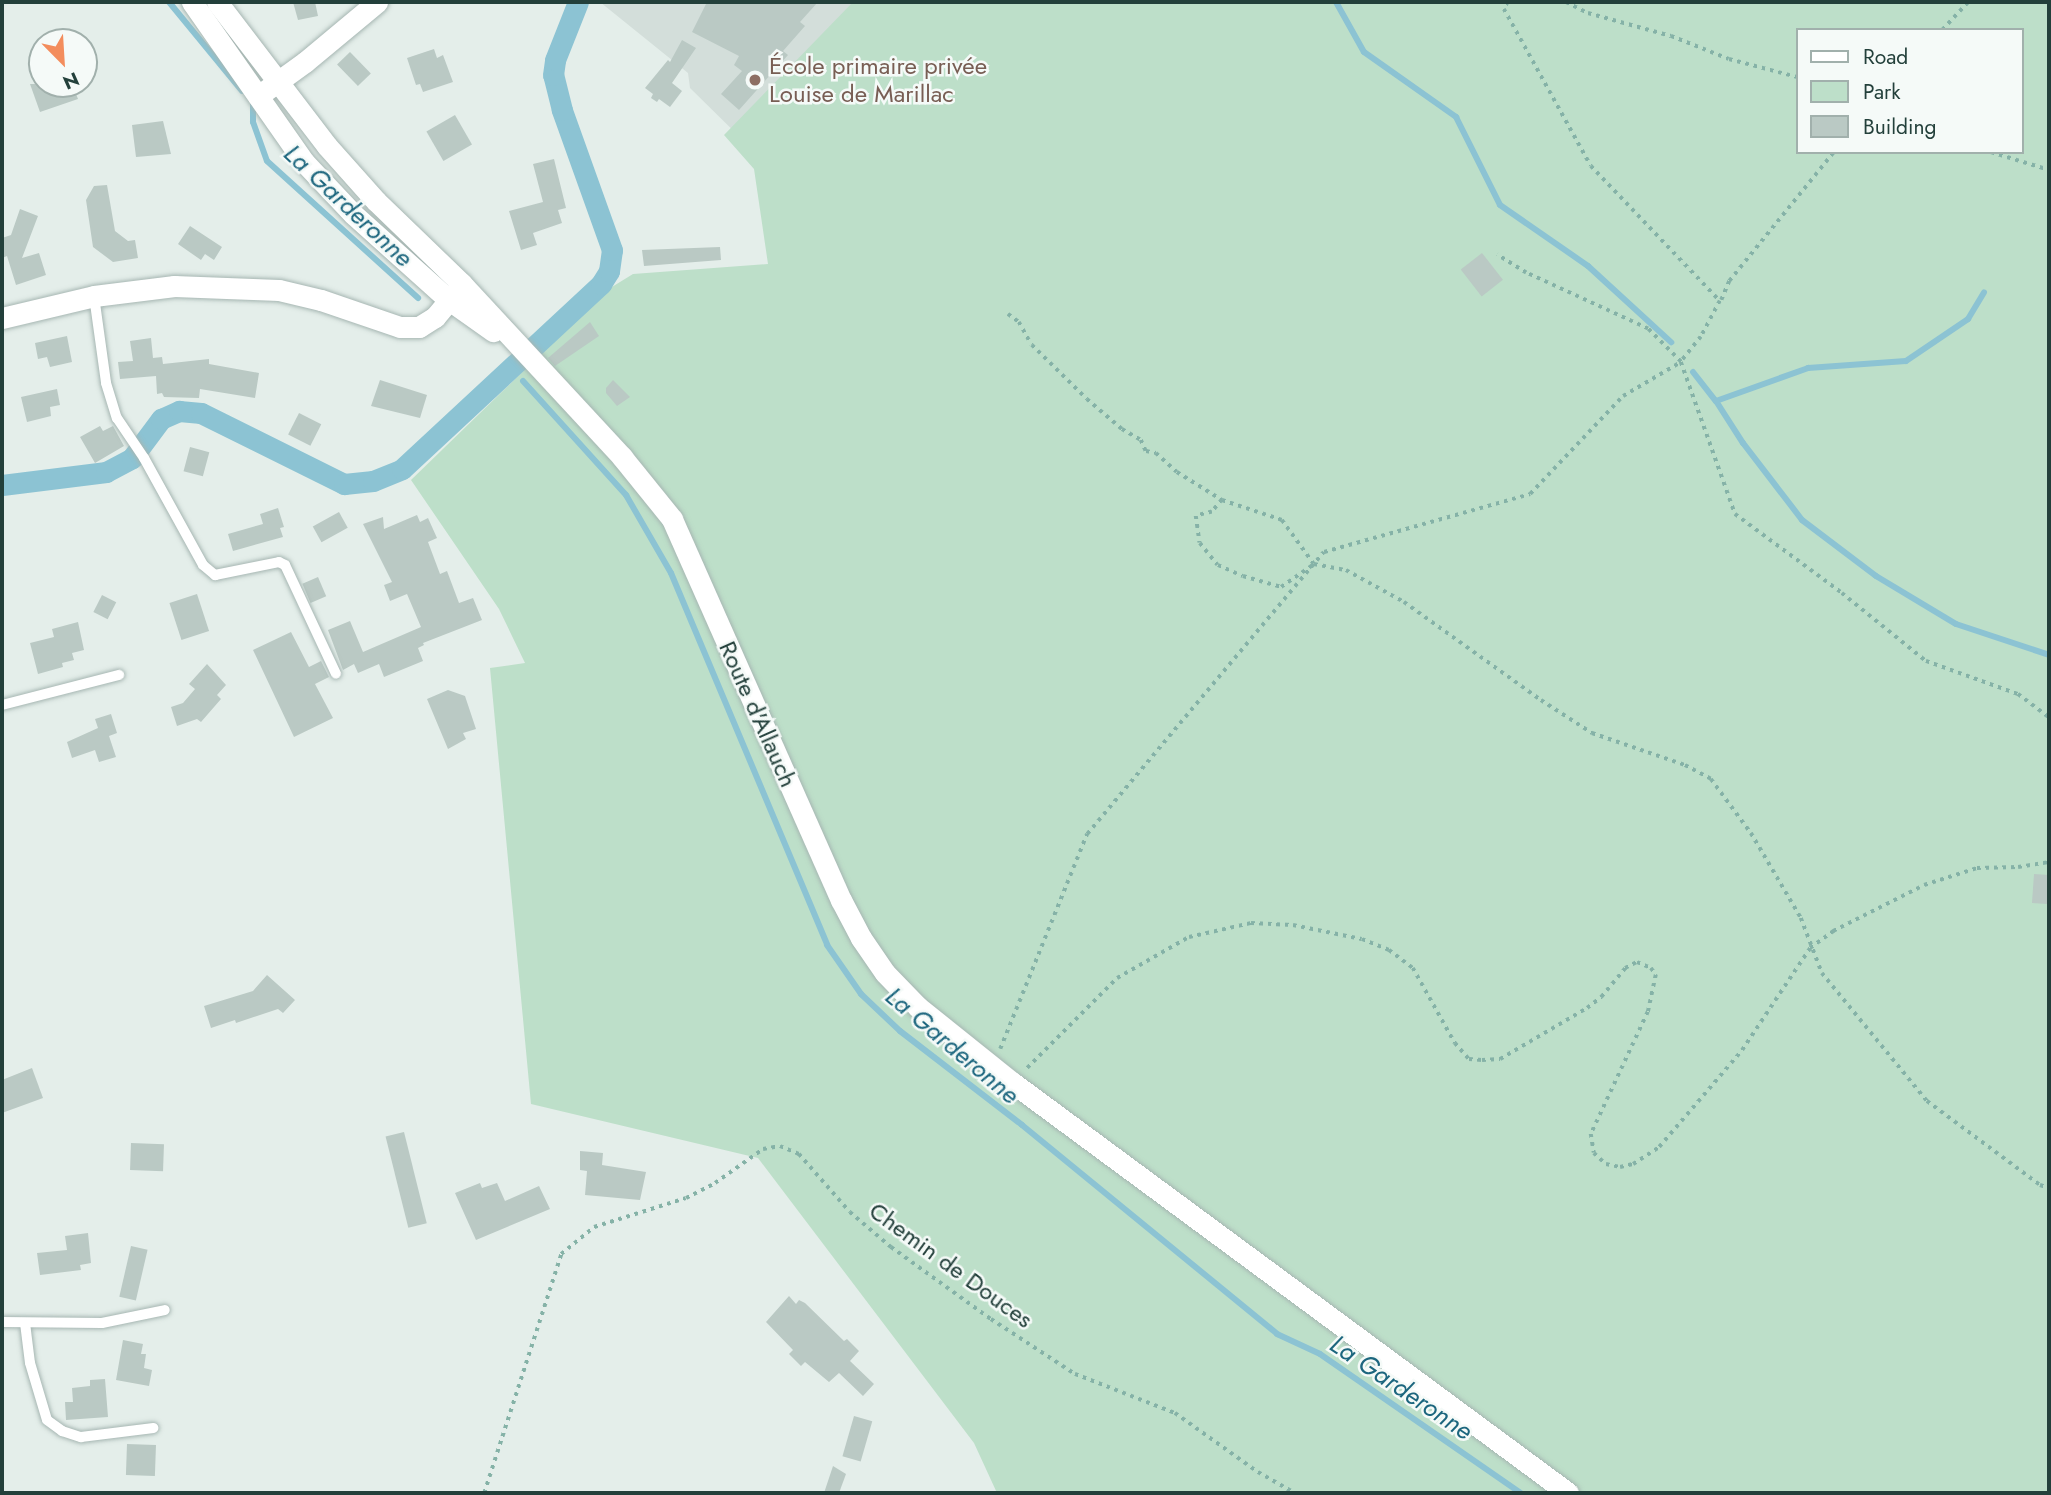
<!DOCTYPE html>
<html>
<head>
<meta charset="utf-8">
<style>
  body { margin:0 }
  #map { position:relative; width:2051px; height:1495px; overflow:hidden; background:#e4eeea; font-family:Jost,sans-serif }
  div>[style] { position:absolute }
  .built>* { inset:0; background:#d3deda }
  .green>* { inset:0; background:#bddfc9 }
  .stream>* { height:6px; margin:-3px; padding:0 3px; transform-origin:3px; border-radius:3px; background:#8cc3d3 }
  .canal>* { height:21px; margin:-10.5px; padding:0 10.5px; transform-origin:10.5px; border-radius:10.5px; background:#8cc3d3 }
  .building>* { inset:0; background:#bac9c4; transform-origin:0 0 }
  .path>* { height:3.5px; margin-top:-1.75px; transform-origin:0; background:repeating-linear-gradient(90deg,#85b2a7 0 3.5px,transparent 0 8.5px) }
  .roads { filter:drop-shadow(0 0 2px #a6b6b2) drop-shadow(0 0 2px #a6b6b2) }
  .service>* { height:10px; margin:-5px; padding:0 5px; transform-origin:5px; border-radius:5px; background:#fff }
  .minor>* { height:21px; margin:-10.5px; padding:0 10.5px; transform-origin:10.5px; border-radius:10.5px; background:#fff }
  .secondary>* { height:21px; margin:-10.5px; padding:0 10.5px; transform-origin:10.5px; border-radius:10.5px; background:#fff }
  .dots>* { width:19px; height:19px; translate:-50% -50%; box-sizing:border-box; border:4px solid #f5faf8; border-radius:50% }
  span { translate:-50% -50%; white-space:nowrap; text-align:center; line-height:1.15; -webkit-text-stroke:5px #f5faf8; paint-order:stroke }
  .education-label { font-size:24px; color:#785e54 }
  .left { translate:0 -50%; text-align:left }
  .street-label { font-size:24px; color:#23403b }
  .water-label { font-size:26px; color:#1c667e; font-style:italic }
  .frame { position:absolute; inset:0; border:4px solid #23403b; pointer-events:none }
  .legend { position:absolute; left:1796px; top:28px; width:228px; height:126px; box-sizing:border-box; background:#f5faf8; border:2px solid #a1b0ac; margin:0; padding:9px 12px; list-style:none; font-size:21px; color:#23403b }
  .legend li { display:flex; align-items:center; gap:14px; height:35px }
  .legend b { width:35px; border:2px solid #a1b0ac }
  .north { position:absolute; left:28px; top:28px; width:70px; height:70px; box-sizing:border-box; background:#f5faf8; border:2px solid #a1b0ac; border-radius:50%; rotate:156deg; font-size:19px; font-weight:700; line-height:28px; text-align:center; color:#23403b }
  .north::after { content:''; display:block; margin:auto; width:24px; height:32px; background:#f38d5d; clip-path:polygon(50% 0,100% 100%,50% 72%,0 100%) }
</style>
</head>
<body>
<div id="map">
  <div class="built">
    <i style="clip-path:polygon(600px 2px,897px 2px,753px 150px,690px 88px,688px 73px)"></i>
  </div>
  <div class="green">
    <i style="clip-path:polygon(evenodd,853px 2px,2049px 2px,2049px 1493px,997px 1493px,974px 1443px,758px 1158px,531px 1104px,490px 668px,525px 663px,499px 609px,411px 480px,607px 290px,633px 274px,768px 264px,754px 169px,724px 135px,853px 2px,1797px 30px,2021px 30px,2021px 152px,1797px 152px,1797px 30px)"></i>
  </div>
  <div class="stream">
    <i style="left:169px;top:2px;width:115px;rotate:50.6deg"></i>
    <i style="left:1336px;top:2px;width:57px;rotate:60.8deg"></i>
    <i style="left:1364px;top:52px;width:113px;rotate:35.2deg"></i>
    <i style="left:1456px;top:117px;width:98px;rotate:63.4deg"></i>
    <i style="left:1500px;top:205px;width:107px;rotate:34.7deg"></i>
    <i style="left:1588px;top:266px;width:113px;rotate:42.5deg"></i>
    <i style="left:253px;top:104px;width:18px;rotate:90deg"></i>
    <i style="left:253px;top:122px;width:41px;rotate:70.3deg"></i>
    <i style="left:267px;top:161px;width:204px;rotate:42.2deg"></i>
    <i style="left:1693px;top:372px;width:37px;rotate:52deg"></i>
    <i style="left:1716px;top:401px;width:98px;rotate:-19.7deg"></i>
    <i style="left:1808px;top:368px;width:98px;rotate:-4.1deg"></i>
    <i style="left:1906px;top:361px;width:75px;rotate:-34.1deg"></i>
    <i style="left:1968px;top:319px;width:31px;rotate:-59deg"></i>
    <i style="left:523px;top:381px;width:154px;rotate:47.9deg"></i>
    <i style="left:626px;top:495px;width:90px;rotate:60deg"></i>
    <i style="left:671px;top:573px;width:403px;rotate:67.2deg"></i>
    <i style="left:827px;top:945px;width:60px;rotate:55.2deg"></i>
    <i style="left:861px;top:994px;width:54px;rotate:43.5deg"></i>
    <i style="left:900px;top:1031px;width:154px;rotate:37.6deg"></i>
    <i style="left:1022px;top:1125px;width:330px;rotate:39.3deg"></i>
    <i style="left:1277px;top:1334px;width:47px;rotate:24.9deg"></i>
    <i style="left:1320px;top:1354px;width:244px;rotate:34.7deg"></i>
    <i style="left:1716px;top:401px;width:50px;rotate:57.3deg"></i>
    <i style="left:1743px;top:443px;width:97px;rotate:52.5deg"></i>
    <i style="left:1802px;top:520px;width:93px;rotate:37.1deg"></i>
    <i style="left:1876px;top:576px;width:93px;rotate:31deg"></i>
    <i style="left:1956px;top:624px;width:98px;rotate:18.4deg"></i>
  </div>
  <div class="canal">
    <i style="left:2px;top:485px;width:105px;rotate:-7.1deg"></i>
    <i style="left:106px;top:472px;width:30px;rotate:-28deg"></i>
    <i style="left:132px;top:458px;width:49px;rotate:-53.4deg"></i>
    <i style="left:161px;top:419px;width:20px;rotate:-24deg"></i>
    <i style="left:179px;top:411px;width:22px;rotate:5deg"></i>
    <i style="left:201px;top:413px;width:160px;rotate:26.4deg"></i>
    <i style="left:344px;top:484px;width:29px;rotate:-6deg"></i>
    <i style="left:373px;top:481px;width:31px;rotate:-22deg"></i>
    <i style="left:402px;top:469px;width:272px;rotate:-42.9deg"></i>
    <i style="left:601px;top:284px;width:15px;rotate:-58deg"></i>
    <i style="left:609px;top:271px;width:21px;rotate:-82deg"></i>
    <i style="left:612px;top:250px;width:149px;rotate:-109.7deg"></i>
    <i style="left:562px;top:110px;width:36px;rotate:-104deg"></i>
    <i style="left:553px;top:75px;width:15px;rotate:-82deg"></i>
    <i style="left:555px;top:60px;width:62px;rotate:-68.4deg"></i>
  </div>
  <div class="building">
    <i style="clip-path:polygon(293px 2px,315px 2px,318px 16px,298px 20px)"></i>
    <i style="clip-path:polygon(707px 2px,818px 2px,800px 22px,805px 26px,783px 51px,788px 55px,739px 110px,721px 94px,742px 71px,734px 65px,739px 56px,692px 32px)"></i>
    <i style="clip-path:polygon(682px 40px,696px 48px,672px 83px,682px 91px,670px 107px,659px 99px,657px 102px,651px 98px,653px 94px,645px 88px,668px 60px,670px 62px)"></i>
    <i style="clip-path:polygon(434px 49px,437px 58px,443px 55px,453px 82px,423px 92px,420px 84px,416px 85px,407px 58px)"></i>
    <i style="left:350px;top:52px;width:30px;height:18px;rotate:46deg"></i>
    <i style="clip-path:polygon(30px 84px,72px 84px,78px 99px,40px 112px)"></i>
    <i style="left:455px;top:115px;width:34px;height:33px;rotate:60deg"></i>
    <i style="clip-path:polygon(163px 121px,171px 154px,136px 157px,132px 125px)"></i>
    <i style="clip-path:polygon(554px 159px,566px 208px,558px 210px,562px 223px,533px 233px,537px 245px,521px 250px,509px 211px,543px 202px,533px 164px)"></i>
    <i style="clip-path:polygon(107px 185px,115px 231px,128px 241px,135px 240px,138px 258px,113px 262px,93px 247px,86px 200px,94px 186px)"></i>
    <i style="clip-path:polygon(20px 209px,38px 216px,22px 258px,39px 253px,46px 275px,16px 285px,7px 256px,2px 258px,2px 238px,11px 235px)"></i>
    <i style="clip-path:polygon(190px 226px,222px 247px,214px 260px,205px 254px,201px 260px,178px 244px)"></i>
    <i style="clip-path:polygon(720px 247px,721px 260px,644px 266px,642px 250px)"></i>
    <i style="left:1482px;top:253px;width:34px;height:27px;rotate:52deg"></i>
    <i style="clip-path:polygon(590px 322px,599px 336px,555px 366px,548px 358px)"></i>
    <i style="clip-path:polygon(67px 336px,72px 362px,50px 367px,47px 357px,38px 359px,35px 343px)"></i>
    <i style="clip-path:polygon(151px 338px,153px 358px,162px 357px,163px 364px,209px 359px,209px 364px,259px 373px,255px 398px,200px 389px,199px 398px,164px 397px,162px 393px,157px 394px,156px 376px,120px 379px,118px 362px,133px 361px,130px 341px)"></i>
    <i style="clip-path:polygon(380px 380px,427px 395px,420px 418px,371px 406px)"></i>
    <i style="clip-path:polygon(613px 380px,630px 397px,617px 406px,606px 393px,606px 388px)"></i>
    <i style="clip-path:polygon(57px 389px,60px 405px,50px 407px,51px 416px,27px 422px,21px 397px)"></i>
    <i style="left:299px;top:413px;width:25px;height:24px;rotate:27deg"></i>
    <i style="clip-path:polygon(100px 426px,103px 431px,113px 426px,124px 446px,95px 463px,80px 437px)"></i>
    <i style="left:190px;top:447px;width:20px;height:25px;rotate:15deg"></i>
    <i style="clip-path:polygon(278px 508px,284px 527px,280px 528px,283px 537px,233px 551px,228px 534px,263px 524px,260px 514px)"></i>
    <i style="left:339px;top:512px;width:18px;height:30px;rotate:61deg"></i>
    <i style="clip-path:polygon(417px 515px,420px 522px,428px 518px,437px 538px,428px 542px,440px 574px,447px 571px,459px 603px,473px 598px,482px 620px,423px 643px,424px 645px,418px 648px,423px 661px,384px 677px,379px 664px,358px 673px,354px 664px,343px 670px,328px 630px,350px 621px,363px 652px,421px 627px,407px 594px,390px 601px,384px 585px,392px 582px,363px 524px,383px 517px,384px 529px)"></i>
    <i style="left:318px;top:577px;width:21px;height:17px;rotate:67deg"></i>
    <i style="left:197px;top:594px;width:39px;height:29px;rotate:72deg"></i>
    <i style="left:102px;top:595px;width:16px;height:19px;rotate:27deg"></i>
    <i style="clip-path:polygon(78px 622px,84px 650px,72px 653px,74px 660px,62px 663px,63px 667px,38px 674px,30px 643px,54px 637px,52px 629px)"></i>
    <i style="clip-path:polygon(291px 632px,309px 667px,321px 661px,329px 677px,315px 684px,333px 718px,294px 737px,253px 650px)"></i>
    <i style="clip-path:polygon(207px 664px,226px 685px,217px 695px,221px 699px,201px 722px,197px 719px,177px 726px,171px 707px,183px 703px,195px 689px,189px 684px)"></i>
    <i style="clip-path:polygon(448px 690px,465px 696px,476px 729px,463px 733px,466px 739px,448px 749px,427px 699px)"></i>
    <i style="clip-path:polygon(111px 714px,117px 733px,109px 736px,116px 757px,99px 762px,95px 750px,72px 758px,67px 742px,98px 728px,95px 719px)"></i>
    <i style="left:2034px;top:874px;width:15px;height:29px;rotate:4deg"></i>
    <i style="clip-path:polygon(267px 975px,295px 1000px,283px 1013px,278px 1009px,236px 1023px,235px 1020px,211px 1028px,204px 1006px,253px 991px)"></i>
    <i style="clip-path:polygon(32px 1068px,43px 1098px,2px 1113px,2px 1080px)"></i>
    <i style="left:404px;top:1132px;width:94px;height:19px;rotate:76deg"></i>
    <i style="left:131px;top:1143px;width:33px;height:27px;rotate:2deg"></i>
    <i style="clip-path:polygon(580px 1151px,603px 1153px,602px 1165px,646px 1172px,640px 1200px,585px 1195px,587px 1171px,580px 1170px)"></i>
    <i style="clip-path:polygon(480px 1183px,482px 1188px,497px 1183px,505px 1201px,539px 1186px,550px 1209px,476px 1240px,455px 1193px)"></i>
    <i style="clip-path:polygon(88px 1233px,91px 1263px,80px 1265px,81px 1270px,40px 1275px,37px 1253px,67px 1250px,65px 1236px)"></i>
    <i style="left:131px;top:1246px;width:17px;height:52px;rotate:13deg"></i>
    <i style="clip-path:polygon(789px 1296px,796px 1304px,799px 1300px,805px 1303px,844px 1341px,847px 1339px,859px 1351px,850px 1361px,874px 1384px,863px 1396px,839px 1373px,829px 1382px,805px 1362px,801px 1366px,789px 1354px,793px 1350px,766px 1322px)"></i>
    <i style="clip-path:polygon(123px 1340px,143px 1344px,141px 1354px,146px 1354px,144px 1368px,152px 1370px,149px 1386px,116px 1380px)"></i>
    <i style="clip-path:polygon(105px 1379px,108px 1417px,66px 1420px,65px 1402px,73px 1402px,72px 1388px,90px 1386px,90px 1380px)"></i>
    <i style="left:854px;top:1416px;width:19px;height:42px;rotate:16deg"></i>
    <i style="left:127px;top:1444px;width:29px;height:31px;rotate:2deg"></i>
    <i style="clip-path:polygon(833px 1466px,846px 1474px,839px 1493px,824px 1493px)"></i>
  </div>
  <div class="path">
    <i style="left:1508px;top:2px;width:8px;rotate:120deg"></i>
    <i style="left:1504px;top:9px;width:179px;rotate:61deg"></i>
    <i style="left:1591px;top:166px;width:187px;rotate:46.3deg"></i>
    <i style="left:1720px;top:301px;width:41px;rotate:117.8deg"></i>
    <i style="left:1701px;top:337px;width:32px;rotate:129deg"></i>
    <i style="left:1681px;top:362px;width:161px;rotate:70.4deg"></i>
    <i style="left:1735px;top:514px;width:133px;rotate:36.4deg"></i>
    <i style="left:1842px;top:593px;width:108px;rotate:39deg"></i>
    <i style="left:1926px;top:661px;width:98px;rotate:19.7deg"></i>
    <i style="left:2018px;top:694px;width:39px;rotate:37deg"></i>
    <i style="left:1566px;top:2px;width:25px;rotate:27deg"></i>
    <i style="left:1588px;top:13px;width:86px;rotate:15.5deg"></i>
    <i style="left:1671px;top:36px;width:62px;rotate:21.6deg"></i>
    <i style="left:1729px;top:59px;width:70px;rotate:14.8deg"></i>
    <i style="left:1942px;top:30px;width:38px;rotate:-47deg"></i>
    <i style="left:1991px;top:152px;width:61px;rotate:17.2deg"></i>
    <i style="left:1721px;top:300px;width:21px;rotate:-67deg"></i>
    <i style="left:1729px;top:281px;width:166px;rotate:-50.9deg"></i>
    <i style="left:1008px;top:314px;width:14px;rotate:36deg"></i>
    <i style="left:1019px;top:322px;width:26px;rotate:61deg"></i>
    <i style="left:1032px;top:345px;width:77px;rotate:44.5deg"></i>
    <i style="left:1087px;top:399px;width:46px;rotate:40.6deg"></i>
    <i style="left:1122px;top:429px;width:22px;rotate:30deg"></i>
    <i style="left:1141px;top:440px;width:12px;rotate:66deg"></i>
    <i style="left:1146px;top:451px;width:10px;rotate:11deg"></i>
    <i style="left:1156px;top:453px;width:28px;rotate:42deg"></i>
    <i style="left:1177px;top:472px;width:53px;rotate:31.9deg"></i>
    <i style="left:1222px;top:500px;width:16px;rotate:130deg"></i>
    <i style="left:1212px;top:512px;width:16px;rotate:166deg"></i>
    <i style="left:1196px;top:516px;width:27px;rotate:82deg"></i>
    <i style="left:1200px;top:543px;width:28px;rotate:51deg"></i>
    <i style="left:1218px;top:565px;width:27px;rotate:24deg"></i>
    <i style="left:1243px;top:576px;width:40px;rotate:16deg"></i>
    <i style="left:1281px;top:587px;width:40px;rotate:-34.9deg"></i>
    <i style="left:1314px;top:564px;width:33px;rotate:11deg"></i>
    <i style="left:1346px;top:570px;width:66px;rotate:28.9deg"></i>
    <i style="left:1404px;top:602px;width:168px;rotate:35.6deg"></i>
    <i style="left:1541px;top:700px;width:61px;rotate:32.9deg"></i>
    <i style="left:1592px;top:733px;width:98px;rotate:19deg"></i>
    <i style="left:1685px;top:765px;width:30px;rotate:28deg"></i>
    <i style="left:1711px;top:779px;width:67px;rotate:53.5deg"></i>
    <i style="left:1751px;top:833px;width:99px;rotate:59.5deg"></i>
    <i style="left:1801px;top:918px;width:59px;rotate:69.1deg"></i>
    <i style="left:1822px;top:973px;width:166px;rotate:50.6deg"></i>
    <i style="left:1927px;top:1101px;width:141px;rotate:36.6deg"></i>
    <i style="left:2040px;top:1185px;width:9px;rotate:18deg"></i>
    <i style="left:1222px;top:500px;width:63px;rotate:18.4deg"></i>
    <i style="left:1282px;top:520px;width:54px;rotate:54deg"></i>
    <i style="left:1000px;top:1049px;width:232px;rotate:-68deg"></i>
    <i style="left:1087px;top:834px;width:368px;rotate:-50deg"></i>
    <i style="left:1324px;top:552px;width:214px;rotate:-15.7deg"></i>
    <i style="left:1530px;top:494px;width:135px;rotate:-46.5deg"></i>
    <i style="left:1623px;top:396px;width:67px;rotate:-30.4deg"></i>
    <i style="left:1681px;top:362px;width:47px;rotate:-135deg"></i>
    <i style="left:1648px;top:329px;width:134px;rotate:-155.3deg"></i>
    <i style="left:1526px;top:273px;width:34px;rotate:-148deg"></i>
    <i style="left:1027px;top:1068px;width:127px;rotate:-45deg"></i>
    <i style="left:1117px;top:978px;width:83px;rotate:-29.7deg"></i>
    <i style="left:1189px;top:937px;width:64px;rotate:-12.7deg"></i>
    <i style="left:1251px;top:923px;width:42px;rotate:2.7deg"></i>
    <i style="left:1293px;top:925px;width:70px;rotate:11.5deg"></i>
    <i style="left:1362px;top:939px;width:29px;rotate:22deg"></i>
    <i style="left:1389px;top:950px;width:30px;rotate:37deg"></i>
    <i style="left:1413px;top:968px;width:86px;rotate:60.8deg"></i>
    <i style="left:1455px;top:1043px;width:21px;rotate:49deg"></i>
    <i style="left:1469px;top:1059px;width:13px;rotate:4deg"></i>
    <i style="left:1482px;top:1060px;width:18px;rotate:-3deg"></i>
    <i style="left:1500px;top:1059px;width:101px;rotate:-30.4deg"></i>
    <i style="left:1587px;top:1008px;width:18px;rotate:-38deg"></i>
    <i style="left:1601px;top:997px;width:38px;rotate:-50deg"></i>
    <i style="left:1625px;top:968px;width:13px;rotate:-27deg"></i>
    <i style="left:1637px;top:962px;width:15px;rotate:23deg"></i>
    <i style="left:1651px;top:968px;width:9px;rotate:54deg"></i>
    <i style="left:1656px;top:975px;width:38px;rotate:102deg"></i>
    <i style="left:1648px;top:1012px;width:135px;rotate:115deg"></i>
    <i style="left:1591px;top:1134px;width:19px;rotate:81deg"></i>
    <i style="left:1594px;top:1153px;width:16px;rotate:43deg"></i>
    <i style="left:1606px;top:1164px;width:14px;rotate:12deg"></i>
    <i style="left:1620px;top:1167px;width:13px;rotate:-13deg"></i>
    <i style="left:1633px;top:1164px;width:31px;rotate:-33deg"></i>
    <i style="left:1659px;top:1147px;width:128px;rotate:-49.4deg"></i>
    <i style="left:1742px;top:1050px;width:123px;rotate:-56.3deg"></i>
    <i style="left:1810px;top:948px;width:29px;rotate:-36deg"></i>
    <i style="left:1833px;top:931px;width:102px;rotate:-26.8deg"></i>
    <i style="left:1924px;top:885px;width:56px;rotate:-17.8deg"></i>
    <i style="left:1977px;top:868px;width:41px;rotate:-1.4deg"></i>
    <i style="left:2018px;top:867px;width:31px;rotate:-9deg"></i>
    <i style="left:484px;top:1493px;width:251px;rotate:-72.1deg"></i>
    <i style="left:561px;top:1254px;width:43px;rotate:-39.3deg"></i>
    <i style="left:594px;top:1227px;width:96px;rotate:-17.5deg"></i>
    <i style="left:686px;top:1198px;width:33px;rotate:-27deg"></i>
    <i style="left:715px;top:1183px;width:59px;rotate:-35.3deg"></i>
    <i style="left:763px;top:1149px;width:17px;rotate:-10deg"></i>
    <i style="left:780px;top:1146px;width:21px;rotate:23deg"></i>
    <i style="left:799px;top:1154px;width:77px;rotate:48.7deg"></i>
    <i style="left:850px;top:1212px;width:54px;rotate:40.5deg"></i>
    <i style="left:891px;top:1247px;width:123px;rotate:35.8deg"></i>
    <i style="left:991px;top:1319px;width:100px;rotate:33.2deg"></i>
    <i style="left:1075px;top:1374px;width:107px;rotate:21.3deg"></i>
    <i style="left:1175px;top:1413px;width:102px;rotate:35.4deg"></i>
    <i style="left:1258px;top:1472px;width:43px;rotate:29.6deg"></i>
  </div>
  <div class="roads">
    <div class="service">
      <i style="left:94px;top:296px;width:88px;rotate:82.1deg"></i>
      <i style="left:106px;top:383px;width:37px;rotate:73deg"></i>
      <i style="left:117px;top:418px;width:48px;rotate:56deg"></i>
      <i style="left:144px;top:458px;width:122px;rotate:61.1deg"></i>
      <i style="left:203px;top:565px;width:16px;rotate:40deg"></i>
      <i style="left:215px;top:575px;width:65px;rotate:-11.5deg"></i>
      <i style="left:279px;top:562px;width:7px;rotate:27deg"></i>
      <i style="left:285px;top:565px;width:120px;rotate:64.9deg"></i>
      <i style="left:2px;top:705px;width:121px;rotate:-14.4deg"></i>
      <i style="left:2px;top:1322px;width:100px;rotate:0.6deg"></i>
      <i style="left:102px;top:1323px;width:64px;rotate:-11.7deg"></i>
      <i style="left:25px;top:1323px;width:40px;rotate:82.9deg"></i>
      <i style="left:30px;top:1363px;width:59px;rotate:73.4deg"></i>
      <i style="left:47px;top:1420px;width:19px;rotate:36deg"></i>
      <i style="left:62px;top:1431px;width:20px;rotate:18deg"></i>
      <i style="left:81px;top:1437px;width:73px;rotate:-7.1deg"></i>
    </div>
    <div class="minor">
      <i style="left:258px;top:96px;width:58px;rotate:-35.9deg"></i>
      <i style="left:305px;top:62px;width:94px;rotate:-39.8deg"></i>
      <i style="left:2px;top:318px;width:95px;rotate:-13.4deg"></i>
      <i style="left:94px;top:296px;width:81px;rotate:-7.1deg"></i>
      <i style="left:174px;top:286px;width:105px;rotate:2.2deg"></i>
      <i style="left:279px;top:290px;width:43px;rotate:13.4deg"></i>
      <i style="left:321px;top:300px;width:83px;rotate:18.9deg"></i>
      <i style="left:400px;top:327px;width:19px"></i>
      <i style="left:419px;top:327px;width:19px;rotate:-32deg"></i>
      <i style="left:435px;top:317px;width:39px;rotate:-50deg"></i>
    </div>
    <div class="secondary">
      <i style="left:192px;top:2px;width:195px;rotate:55deg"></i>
      <i style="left:304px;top:162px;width:71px;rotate:46.7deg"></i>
      <i style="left:353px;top:214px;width:129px;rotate:41.9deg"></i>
      <i style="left:449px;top:300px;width:54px;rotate:35.2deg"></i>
      <i style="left:217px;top:2px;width:181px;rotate:52.6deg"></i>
      <i style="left:327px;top:146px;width:74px;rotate:48.3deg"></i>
      <i style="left:376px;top:201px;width:120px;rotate:44deg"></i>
      <i style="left:462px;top:284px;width:236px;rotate:47.2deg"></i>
      <i style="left:622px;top:457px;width:80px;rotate:51.1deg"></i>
      <i style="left:672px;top:519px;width:417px;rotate:66.1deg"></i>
      <i style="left:841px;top:900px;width:43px;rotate:62.2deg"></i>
      <i style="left:861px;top:938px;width:42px;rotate:55.6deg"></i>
      <i style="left:885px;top:973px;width:47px;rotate:45.9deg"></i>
      <i style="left:918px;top:1007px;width:122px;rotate:38.7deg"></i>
      <i style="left:1013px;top:1083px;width:690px;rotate:36.45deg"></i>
    </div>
  </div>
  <div class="dots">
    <i style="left:755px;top:80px;background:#8d6e63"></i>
  </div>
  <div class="education-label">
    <span class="left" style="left:769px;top:80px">École primaire privée<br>Louise de Marillac</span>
  </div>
  <div class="street-label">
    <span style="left:758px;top:714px;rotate:66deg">Route d'Allauch</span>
    <span style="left:951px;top:1265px;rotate:36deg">Chemin de Douces</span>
  </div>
  <div class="water-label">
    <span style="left:348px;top:206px;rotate:43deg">La Garderonne</span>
    <span style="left:952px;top:1046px;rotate:40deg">La Garderonne</span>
    <span style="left:1401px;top:1388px;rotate:34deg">La Garderonne</span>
  </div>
  <div class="frame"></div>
  <ul class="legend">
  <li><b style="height:9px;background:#fff"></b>Road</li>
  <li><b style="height:19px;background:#bddfc9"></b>Park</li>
  <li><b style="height:19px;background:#bac9c4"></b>Building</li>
  </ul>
  <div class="north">N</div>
</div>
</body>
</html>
